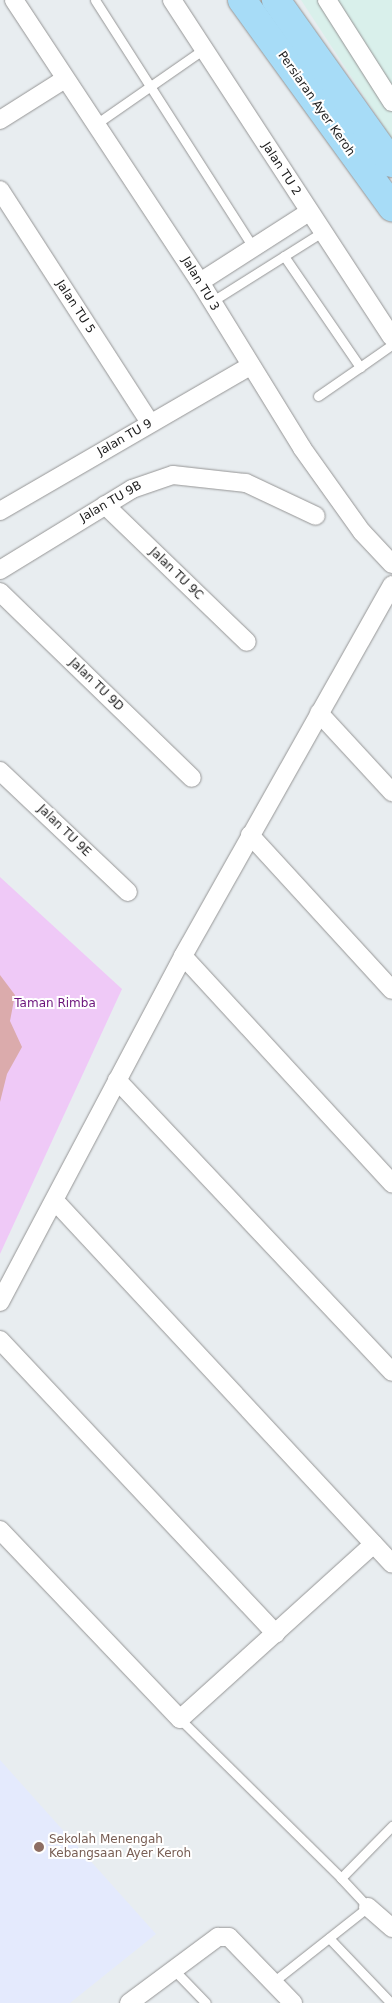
<!DOCTYPE html>
<html>
<head>
<meta charset="utf-8">
<style>
  body { margin:0 }
  #map { position:relative; width:392px; height:2003px; overflow:hidden; background:#e8edf0; font-family:"DejaVu Sans",sans-serif }
  div>[style] { position:absolute }
  .commercial>* { inset:0; background:#d9f0eb }
  .education>* { inset:0; background:#e4eafd }
  .park>* { inset:0; background:#efc9f7 }
  .water>* { inset:0; background:#dbabac }
  .roads { filter:drop-shadow(0 0 1px #959595) drop-shadow(0 0 1px #959595) }
  .lane>* { height:9px; margin:-4.5px; padding:0 4.5px; transform-origin:4.5px; border-radius:4.5px; background:#fff }
  .street>* { height:18px; margin:-9px; padding:0 9px; transform-origin:9px; border-radius:9px; background:#fff }
  .primary>* { height:28px; margin:-14px; padding:0 14px; transform-origin:14px; border-radius:14px; background:#a7dcf7 }
  .dots>* { width:14px; height:14px; translate:-50% -50%; box-sizing:border-box; border:2px solid #fff; border-radius:50% }
  span { translate:-50% -50%; white-space:nowrap; text-align:center; line-height:1.15; -webkit-text-stroke:4px #fff; paint-order:stroke }
  .street-label { font-size:12px; color:#212121 }
  .park-label { font-size:12px; color:#6b137b }
  .education-label { font-size:12px; color:#785e54 }
  .left { translate:0 -50%; text-align:left }
</style>
</head>
<body>
<div id="map">
  <div class="commercial">
    <i style="clip-path:polygon(301px 0,392px 0,392px 139px)"></i>
  </div>
  <div class="education">
    <i style="clip-path:polygon(0 1760px,156px 1934px,70px 2003px,0 2003px)"></i>
  </div>
  <div class="park">
    <i style="clip-path:polygon(0 877px,122px 989px,0 1254px)"></i>
  </div>
  <div class="water">
    <i style="clip-path:polygon(0 975px,15px 995px,10px 1021px,22px 1047px,7px 1074px,0 1102px)"></i>
  </div>
  <div class="roads">
    <div class="lane">
      <i style="left:95px;top:0;width:293px;rotate:57.4deg"></i>
      <i style="left:96px;top:124px;width:131px;rotate:-34.8deg"></i>
      <i style="left:284px;top:256px;width:135px;rotate:55.6deg"></i>
      <i style="left:360px;top:367px;width:51px;rotate:145.4deg"></i>
      <i style="left:211px;top:302px;width:131px;rotate:-32.2deg"></i>
      <i style="left:360px;top:367px;width:39px;rotate:-35deg"></i>
      <i style="left:180px;top:1719px;width:226px;rotate:44.6deg"></i>
      <i style="left:329px;top:1938px;width:90px;rotate:46.4deg"></i>
      <i style="left:173px;top:1969px;width:47px;rotate:45.9deg"></i>
      <i style="left:273px;top:1982px;width:121px;rotate:-38.3deg"></i>
      <i style="left:368px;top:1907px;width:40px;rotate:-133deg"></i>
      <i style="left:341px;top:1878px;width:73px;rotate:-45.6deg"></i>
    </div>
    <div class="street">
      <i style="left:14px;top:0;width:338px;rotate:56.6deg"></i>
      <i style="left:200px;top:282px;width:195px;rotate:58.4deg"></i>
      <i style="left:302px;top:448px;width:103px;rotate:54.5deg"></i>
      <i style="left:362px;top:532px;width:44px;rotate:46.8deg"></i>
      <i style="left:172px;top:0;width:402px;rotate:56.9deg"></i>
      <i style="left:327px;top:0;width:121px;rotate:57.5deg"></i>
      <i style="left:0;top:120px;width:77px;rotate:-32.2deg"></i>
      <i style="left:0;top:190px;width:277px;rotate:57.2deg"></i>
      <i style="left:200px;top:282px;width:130px;rotate:-32.7deg"></i>
      <i style="left:105px;top:505px;width:197px;rotate:44deg"></i>
      <i style="left:0;top:511px;width:289px;rotate:-30.1deg"></i>
      <i style="left:0;top:570px;width:155px;rotate:-31.5deg"></i>
      <i style="left:132px;top:489px;width:43px;rotate:-18.9deg"></i>
      <i style="left:173px;top:475px;width:73px;rotate:6.3deg"></i>
      <i style="left:246px;top:483px;width:77px;rotate:25.2deg"></i>
      <i style="left:0;top:592px;width:267px;rotate:44.1deg"></i>
      <i style="left:319px;top:713px;width:108px;rotate:47.3deg"></i>
      <i style="left:0;top:771px;width:176px;rotate:43.4deg"></i>
      <i style="left:250px;top:835px;width:210px;rotate:47.5deg"></i>
      <i style="left:183px;top:956px;width:309px;rotate:47.4deg"></i>
      <i style="left:117px;top:1080px;width:401px;rotate:46.7deg"></i>
      <i style="left:55px;top:1201px;width:495px;rotate:47.1deg"></i>
      <i style="left:0;top:1302px;width:391px;rotate:-62.1deg"></i>
      <i style="left:183px;top:956px;width:426px;rotate:-60.6deg"></i>
      <i style="left:0;top:1340px;width:403px;rotate:46.8deg"></i>
      <i style="left:0;top:1530px;width:261px;rotate:46.4deg"></i>
      <i style="left:180px;top:1719px;width:261px;rotate:-42.1deg"></i>
      <i style="left:368px;top:1907px;width:32px;rotate:41deg"></i>
      <i style="left:129px;top:2003px;width:111px;rotate:-36.6deg"></i>
      <i style="left:218px;top:1937px;width:11px"></i>
      <i style="left:229px;top:1937px;width:92px;rotate:45.9deg"></i>
    </div>
    <div class="primary">
      <i style="left:242px;top:0;width:256px;rotate:54.1deg"></i>
      <i style="left:276px;top:0;width:200px;rotate:54.6deg"></i>
    </div>
  </div>
  <div class="dots">
    <i style="left:39px;top:1847px;background:#8d6e63"></i>
  </div>
  <div class="street-label">
    <span style="left:316px;top:104px;rotate:55deg">Persiaran Ayer Keroh</span>
    <span style="left:281px;top:169px;rotate:57deg">Jalan TU 2</span>
    <span style="left:200px;top:284px;rotate:59deg">Jalan TU 3</span>
    <span style="left:75px;top:307px;rotate:57deg">Jalan TU 5</span>
    <span style="left:125px;top:438px;rotate:-30deg">Jalan TU 9</span>
    <span style="left:111px;top:502px;rotate:-30deg">Jalan TU 9B</span>
    <span style="left:176px;top:574px;rotate:44deg">Jalan TU 9C</span>
    <span style="left:96px;top:685px;rotate:44deg">Jalan TU 9D</span>
    <span style="left:64px;top:831px;rotate:44deg">Jalan TU 9E</span>
  </div>
  <div class="park-label">
    <span style="left:55px;top:1004px">Taman Rimba</span>
  </div>
  <div class="education-label">
    <span class="left" style="left:49px;top:1847px">Sekolah Menengah<br>Kebangsaan Ayer Keroh</span>
  </div>
</div>
</body>
</html>
